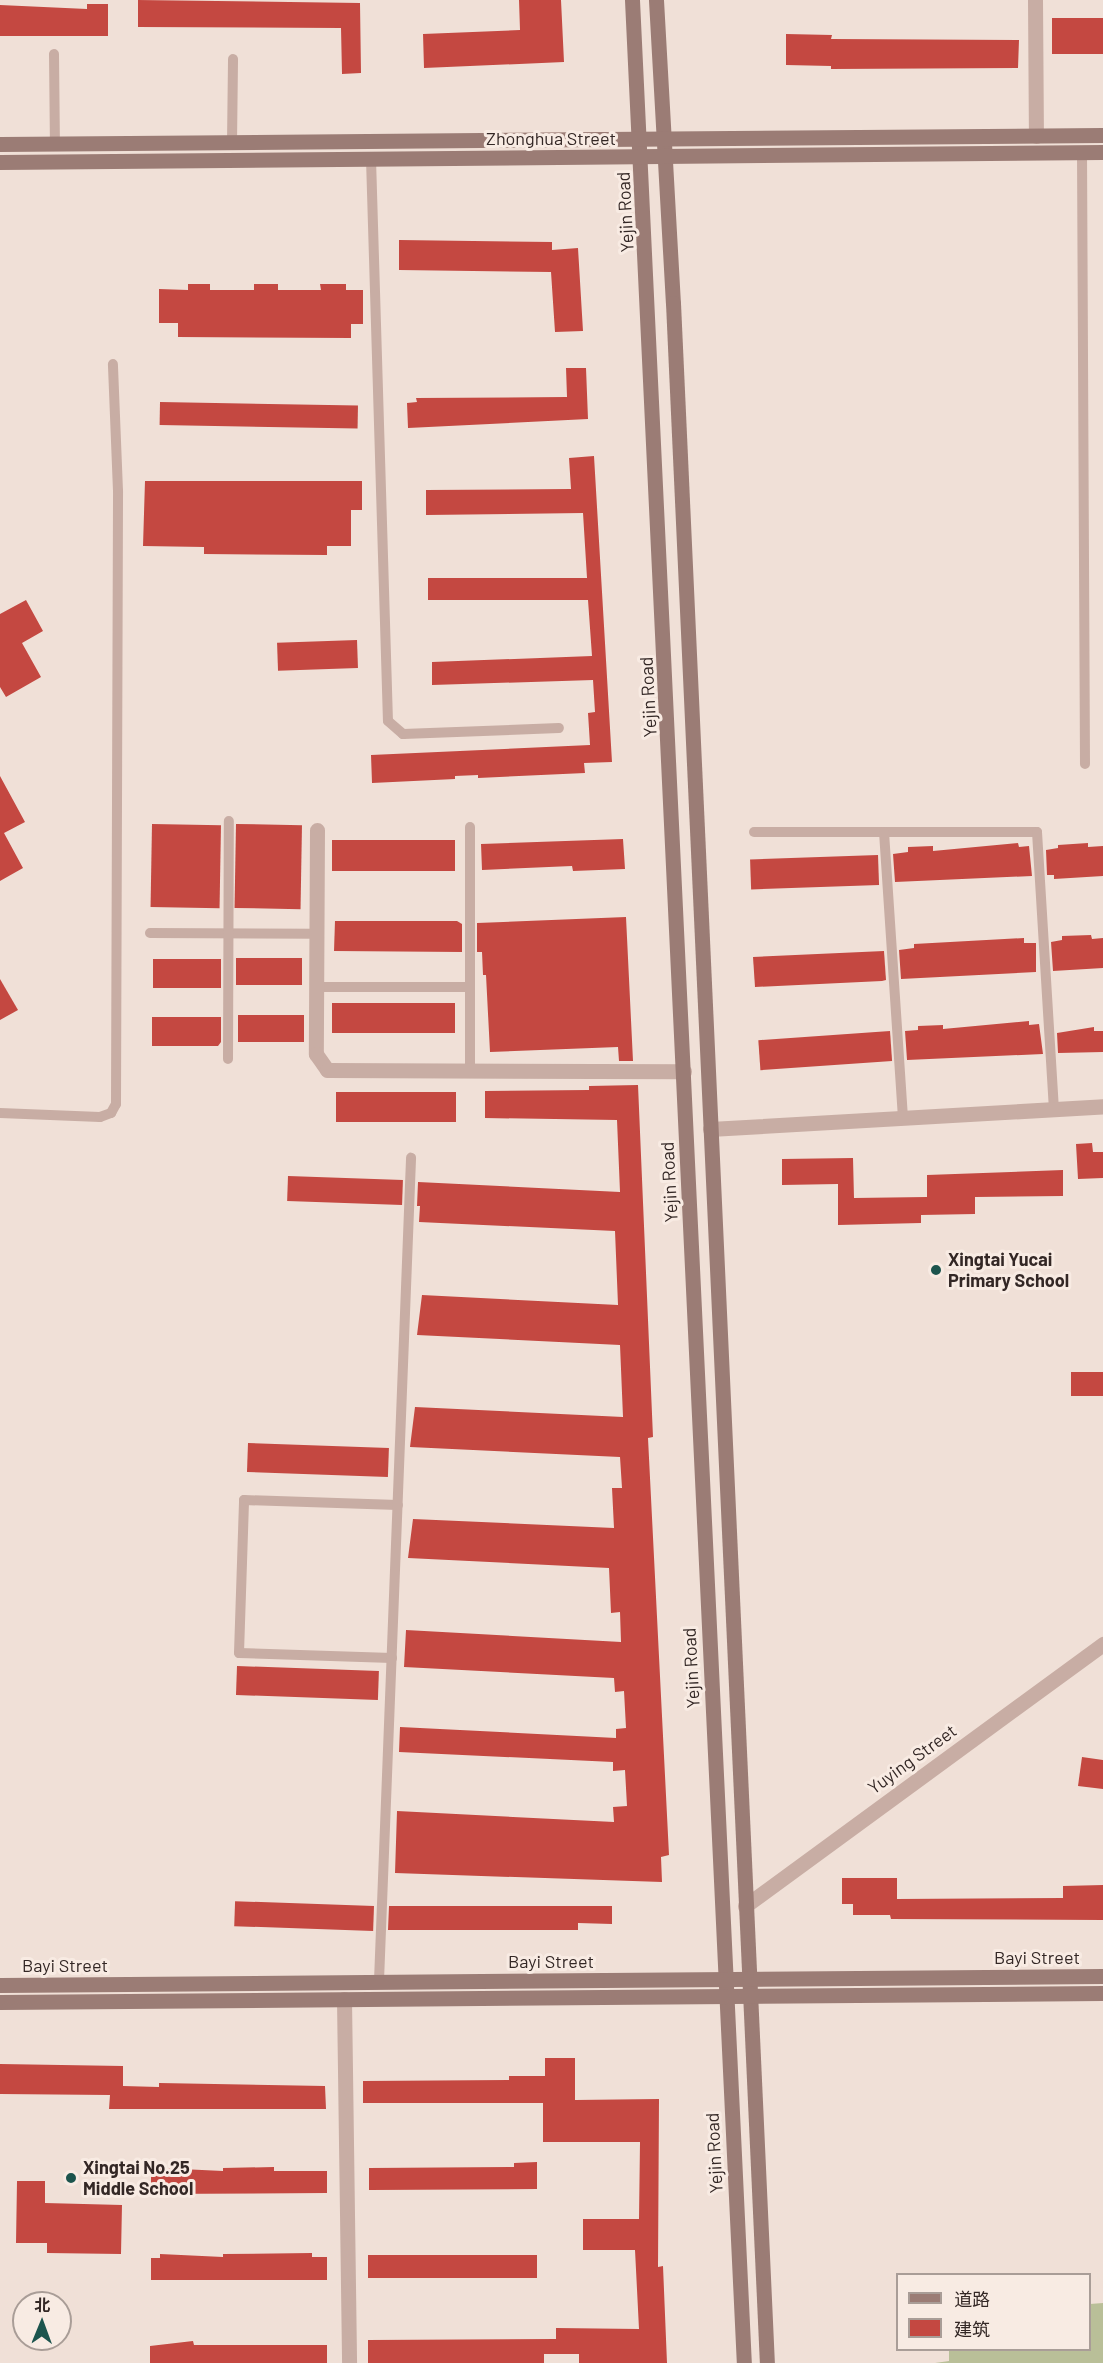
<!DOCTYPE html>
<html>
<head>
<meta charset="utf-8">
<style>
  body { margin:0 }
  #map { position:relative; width:1103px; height:2363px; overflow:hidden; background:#f0e0d7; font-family:Barlow,"Noto Sans SC",sans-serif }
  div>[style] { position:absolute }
  .green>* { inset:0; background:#b9bf98 }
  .building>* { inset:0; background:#c44841; transform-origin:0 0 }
  .lane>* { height:10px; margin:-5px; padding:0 5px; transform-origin:5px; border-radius:5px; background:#c8ada4 }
  .street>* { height:15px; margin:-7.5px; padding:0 7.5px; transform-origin:7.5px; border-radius:7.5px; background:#c8ada4 }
  .secondary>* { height:15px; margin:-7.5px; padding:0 7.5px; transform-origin:7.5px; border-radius:7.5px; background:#9b7c75 }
  .dots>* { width:16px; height:16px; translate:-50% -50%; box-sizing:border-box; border:3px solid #f8ebe3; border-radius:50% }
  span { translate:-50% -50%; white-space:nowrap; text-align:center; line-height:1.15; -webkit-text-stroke:6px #f8ebe3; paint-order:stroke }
  .street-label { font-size:18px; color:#332725 }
  .poi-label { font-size:18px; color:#332725; font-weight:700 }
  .left { translate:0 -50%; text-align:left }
  .legend { position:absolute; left:896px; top:2273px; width:195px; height:78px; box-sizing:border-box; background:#f8ebe3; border:2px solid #a99d97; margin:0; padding:8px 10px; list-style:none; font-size:18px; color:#332725 }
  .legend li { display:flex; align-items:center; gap:12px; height:30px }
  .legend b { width:30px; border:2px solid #a99d97 }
  .north { position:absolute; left:12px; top:2291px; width:60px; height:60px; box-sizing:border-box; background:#f8ebe3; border:2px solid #a99d97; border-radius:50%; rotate:1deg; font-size:16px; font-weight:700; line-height:24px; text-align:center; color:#332725 }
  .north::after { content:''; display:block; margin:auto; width:21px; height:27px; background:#1c544d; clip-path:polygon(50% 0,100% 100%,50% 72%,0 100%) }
</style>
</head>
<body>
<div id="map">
  <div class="green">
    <i style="clip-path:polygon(1103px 2303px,1103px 2363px,935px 2363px,949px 2361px,949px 2350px,1090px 2350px,1090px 2304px)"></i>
  </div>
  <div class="building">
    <i style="clip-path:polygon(138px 0,360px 3px,361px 73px,342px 74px,341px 28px,138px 27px)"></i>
    <i style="clip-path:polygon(519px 0,561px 0,564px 62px,424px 68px,423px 34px,520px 30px)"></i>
    <i style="clip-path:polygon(87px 4px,108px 4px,108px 36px,0 36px,0 5px,87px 9px)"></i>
    <i style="left:1052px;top:18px;width:51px;height:36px"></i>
    <i style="clip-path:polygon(786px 34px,832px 35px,831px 39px,1019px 40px,1018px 68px,831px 69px,831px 66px,786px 65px)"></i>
    <i style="clip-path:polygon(399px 240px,552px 242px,552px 250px,578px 248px,583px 331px,555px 332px,551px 272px,399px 270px)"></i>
    <i style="clip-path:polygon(188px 284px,210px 284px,210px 290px,254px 290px,254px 284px,278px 284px,278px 290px,321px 290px,320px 284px,346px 284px,346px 290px,363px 290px,363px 324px,351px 324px,351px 338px,178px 337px,178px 323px,159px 323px,159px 289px,188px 290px)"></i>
    <i style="clip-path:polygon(566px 368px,586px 368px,588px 419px,408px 428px,407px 403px,417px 402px,416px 398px,567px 397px)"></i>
    <i style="left:160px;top:402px;width:198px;height:23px;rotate:1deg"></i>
    <i style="clip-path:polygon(594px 456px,612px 762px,584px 763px,585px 773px,478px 778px,478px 775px,455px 776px,455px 779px,372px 783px,371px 755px,590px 745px,588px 713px,595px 712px,593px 680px,432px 685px,432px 662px,592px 656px,588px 600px,428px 600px,428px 578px,587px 578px,583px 513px,426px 515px,426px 490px,571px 489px,569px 458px)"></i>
    <i style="clip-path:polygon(145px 481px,362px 481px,362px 510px,351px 510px,351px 546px,327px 546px,327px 555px,204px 554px,204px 547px,143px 546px)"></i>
    <i style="clip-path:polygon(26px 600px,43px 631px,22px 643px,41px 677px,6px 697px,0 687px,0 614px)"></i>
    <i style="left:357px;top:640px;width:28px;height:80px;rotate:88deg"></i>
    <i style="clip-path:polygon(0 776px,25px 822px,4px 833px,23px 868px,0 881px)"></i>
    <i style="left:152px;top:824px;width:69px;height:83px;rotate:1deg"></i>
    <i style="left:236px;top:824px;width:66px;height:84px;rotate:1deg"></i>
    <i style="clip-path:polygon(623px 839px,625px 869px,573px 871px,572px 866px,482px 870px,481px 844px)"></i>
    <i style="left:332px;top:840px;width:123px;height:31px"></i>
    <i style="clip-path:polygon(1018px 843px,1019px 847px,1029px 846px,1032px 876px,895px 882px,893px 854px,908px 852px,908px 847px,933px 846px,933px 851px)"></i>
    <i style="clip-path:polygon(1088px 843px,1088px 847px,1103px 846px,1103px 876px,1054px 879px,1054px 875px,1047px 875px,1046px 850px,1058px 848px,1058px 845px)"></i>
    <i style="left:878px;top:855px;width:30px;height:128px;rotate:88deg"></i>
    <i style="clip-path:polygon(626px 917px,633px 1061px,619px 1061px,618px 1047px,490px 1052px,486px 975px,483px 975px,482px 952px,477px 952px,477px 923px)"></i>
    <i style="clip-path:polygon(335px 921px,457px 921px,462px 924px,462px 952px,334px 951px)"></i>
    <i style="clip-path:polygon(1091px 935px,1092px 939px,1103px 938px,1103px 968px,1053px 971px,1051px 942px,1062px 940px,1062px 936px)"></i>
    <i style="clip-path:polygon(1024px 938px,1024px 943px,1036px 943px,1036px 972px,901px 979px,899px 950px,914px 948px,914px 944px)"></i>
    <i style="clip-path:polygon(884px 951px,886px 980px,882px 981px,755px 987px,753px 957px)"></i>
    <i style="left:236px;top:958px;width:66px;height:27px"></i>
    <i style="left:153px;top:959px;width:68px;height:29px"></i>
    <i style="clip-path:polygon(0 979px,18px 1010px,0 1020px)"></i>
    <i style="left:332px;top:1003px;width:123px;height:30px"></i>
    <i style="left:238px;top:1015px;width:66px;height:27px"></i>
    <i style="clip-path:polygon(152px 1017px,221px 1017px,221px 1042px,218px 1046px,152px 1046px)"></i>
    <i style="clip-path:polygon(1029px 1021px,1029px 1025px,1039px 1024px,1043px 1054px,907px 1060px,905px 1031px,918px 1030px,918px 1026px,943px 1025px,943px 1029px)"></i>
    <i style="clip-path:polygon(1094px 1027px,1094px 1031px,1103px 1031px,1103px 1052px,1058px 1053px,1057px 1033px)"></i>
    <i style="left:890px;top:1031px;width:30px;height:132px;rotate:86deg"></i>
    <i style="clip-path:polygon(638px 1085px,653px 1437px,648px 1438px,669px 1855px,661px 1857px,662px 1882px,395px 1873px,397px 1811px,614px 1822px,613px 1807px,627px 1806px,625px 1770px,613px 1771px,613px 1762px,399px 1752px,400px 1727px,616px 1738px,616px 1729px,626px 1728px,624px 1691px,615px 1692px,614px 1678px,404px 1667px,406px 1630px,621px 1642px,620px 1612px,611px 1613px,609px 1568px,408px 1558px,413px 1519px,614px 1528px,612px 1488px,622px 1488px,620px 1457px,410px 1447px,415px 1407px,623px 1417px,620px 1345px,417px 1335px,422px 1295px,618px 1305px,615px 1231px,419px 1222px,420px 1206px,417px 1206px,418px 1182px,620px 1192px,617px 1120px,485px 1118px,485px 1091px,589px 1090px,589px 1086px)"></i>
    <i style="left:456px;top:1092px;width:30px;height:120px;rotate:90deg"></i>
    <i style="clip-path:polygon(1092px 1143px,1093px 1152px,1103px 1152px,1103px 1178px,1078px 1179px,1076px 1144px)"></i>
    <i style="clip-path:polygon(853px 1158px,854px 1198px,927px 1197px,927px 1175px,1063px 1170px,1063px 1196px,975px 1197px,975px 1214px,921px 1215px,921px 1223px,838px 1225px,838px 1184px,782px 1185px,782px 1159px)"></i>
    <i style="left:288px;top:1176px;width:115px;height:25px;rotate:2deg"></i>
    <i style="left:1071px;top:1372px;width:32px;height:24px"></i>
    <i style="left:248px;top:1443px;width:141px;height:29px;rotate:2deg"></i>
    <i style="left:237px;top:1666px;width:142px;height:29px;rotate:2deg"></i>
    <i style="clip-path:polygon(1082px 1757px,1103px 1760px,1103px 1789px,1078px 1786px)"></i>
    <i style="clip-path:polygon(842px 1878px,897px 1878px,897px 1899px,1063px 1898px,1063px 1886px,1103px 1885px,1103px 1920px,891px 1919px,890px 1915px,853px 1915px,853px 1904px,842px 1904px)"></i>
    <i style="left:374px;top:1906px;width:25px;height:139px;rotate:92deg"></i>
    <i style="clip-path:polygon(389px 1906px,612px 1906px,612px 1924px,578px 1923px,578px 1930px,388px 1930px)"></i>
    <i style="clip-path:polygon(545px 2058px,575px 2058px,575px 2100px,659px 2099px,658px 2267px,663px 2266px,667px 2363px,579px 2363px,579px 2354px,544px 2354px,544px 2363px,368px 2363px,368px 2340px,556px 2339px,556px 2328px,639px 2329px,635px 2250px,583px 2250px,583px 2219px,639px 2219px,640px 2142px,543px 2142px,543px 2103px,363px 2103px,363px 2081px,509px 2080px,509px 2076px,545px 2076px)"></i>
    <i style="clip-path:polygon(0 2064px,123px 2066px,123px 2086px,159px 2087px,159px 2083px,325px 2086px,326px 2109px,109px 2109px,110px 2095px,0 2094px)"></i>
    <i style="clip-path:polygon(537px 2162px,537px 2189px,369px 2190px,369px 2168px,514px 2167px,514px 2163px)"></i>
    <i style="clip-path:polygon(274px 2167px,274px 2171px,327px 2171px,327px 2193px,151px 2194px,151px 2172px,160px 2172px,160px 2168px,223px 2171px,223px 2168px)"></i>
    <i style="clip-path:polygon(17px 2181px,45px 2181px,45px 2203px,122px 2205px,121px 2254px,47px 2253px,47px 2243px,16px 2243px)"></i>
    <i style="clip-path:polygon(312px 2253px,312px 2257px,327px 2257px,327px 2280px,151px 2280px,151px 2258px,160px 2258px,160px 2254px,223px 2257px,223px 2254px)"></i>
    <i style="left:537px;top:2255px;width:23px;height:169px;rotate:90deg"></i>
    <i style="clip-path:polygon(193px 2341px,194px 2345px,327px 2345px,327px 2363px,150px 2363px,150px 2346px)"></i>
  </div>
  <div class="lane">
    <i style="left:54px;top:54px;width:90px;rotate:89.4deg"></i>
    <i style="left:232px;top:143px;width:84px;rotate:-89.3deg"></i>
    <i style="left:1082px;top:152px;width:612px;rotate:89.72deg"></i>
    <i style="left:371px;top:159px;width:562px;rotate:88.27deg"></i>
    <i style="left:388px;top:721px;width:20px;rotate:41deg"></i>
    <i style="left:403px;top:734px;width:156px;rotate:-2.2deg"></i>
    <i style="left:754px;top:832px;width:283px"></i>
    <i style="left:1037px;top:832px;width:278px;rotate:86.5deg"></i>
    <i style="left:884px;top:832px;width:286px;rotate:86.2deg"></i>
    <i style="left:150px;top:933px;width:167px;rotate:0.3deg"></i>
    <i style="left:316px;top:987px;width:154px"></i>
    <i style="left:228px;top:1059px;width:238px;rotate:-89.8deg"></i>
    <i style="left:470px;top:1071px;width:244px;rotate:-90deg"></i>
    <i style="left:0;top:1113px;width:100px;rotate:2.3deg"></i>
    <i style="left:100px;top:1117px;width:12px;rotate:-20deg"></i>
    <i style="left:111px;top:1113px;width:10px;rotate:-61deg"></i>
    <i style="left:116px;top:1104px;width:613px;rotate:-89.81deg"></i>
    <i style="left:118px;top:491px;width:127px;rotate:-92.3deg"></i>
    <i style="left:392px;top:1658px;width:153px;rotate:-178.1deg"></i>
    <i style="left:239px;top:1653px;width:153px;rotate:-88.1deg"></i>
    <i style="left:244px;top:1500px;width:154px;rotate:1.9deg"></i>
    <i style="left:379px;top:1981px;width:824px;rotate:-87.77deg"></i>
  </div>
  <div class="street">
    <i style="left:1035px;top:0;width:136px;rotate:89.6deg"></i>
    <i style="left:317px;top:830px;width:224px;rotate:90.3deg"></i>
    <i style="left:316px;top:1054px;width:19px;rotate:55deg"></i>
    <i style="left:327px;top:1070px;width:357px;rotate:0.2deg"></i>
    <i style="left:710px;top:1129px;width:394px;rotate:-3.3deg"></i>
    <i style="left:745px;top:1906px;width:444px;rotate:-36.2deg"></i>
    <i style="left:344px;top:1999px;width:364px;rotate:89.2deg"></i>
  </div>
  <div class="secondary">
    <i style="left:632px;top:0;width:2366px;rotate:87.29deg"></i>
    <i style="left:656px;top:0;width:303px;rotate:86.8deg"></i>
    <i style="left:673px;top:303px;width:2062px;rotate:87.39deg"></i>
    <i style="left:0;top:144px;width:1103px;rotate:-0.47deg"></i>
    <i style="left:0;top:162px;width:1103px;rotate:-0.52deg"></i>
    <i style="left:0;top:1985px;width:1103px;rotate:-0.47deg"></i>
    <i style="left:0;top:2002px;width:1103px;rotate:-0.47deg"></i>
  </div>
  <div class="dots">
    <i style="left:936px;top:1270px;background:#1c544d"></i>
    <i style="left:71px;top:2178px;background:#1c544d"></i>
  </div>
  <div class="street-label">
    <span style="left:551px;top:138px">Zhonghua Street</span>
    <span style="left:625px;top:212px;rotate:-93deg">Yejin Road</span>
    <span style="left:648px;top:697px;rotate:-93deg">Yejin Road</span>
    <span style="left:669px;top:1182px;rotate:-93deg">Yejin Road</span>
    <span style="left:691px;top:1668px;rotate:-93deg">Yejin Road</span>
    <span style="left:912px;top:1759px;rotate:-36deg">Yuying Street</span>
    <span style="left:1037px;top:1957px">Bayi Street</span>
    <span style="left:551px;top:1961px">Bayi Street</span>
    <span style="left:65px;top:1965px">Bayi Street</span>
    <span style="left:714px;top:2153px;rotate:-93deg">Yejin Road</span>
  </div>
  <div class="poi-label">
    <span class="left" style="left:948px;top:1270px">Xingtai Yucai<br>Primary School</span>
    <span class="left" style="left:83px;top:2178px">Xingtai No.25<br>Middle School</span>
  </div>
  <ul class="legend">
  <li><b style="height:8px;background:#9b7c75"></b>道路</li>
  <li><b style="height:16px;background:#c44841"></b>建筑</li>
  </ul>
  <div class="north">北</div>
</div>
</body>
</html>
